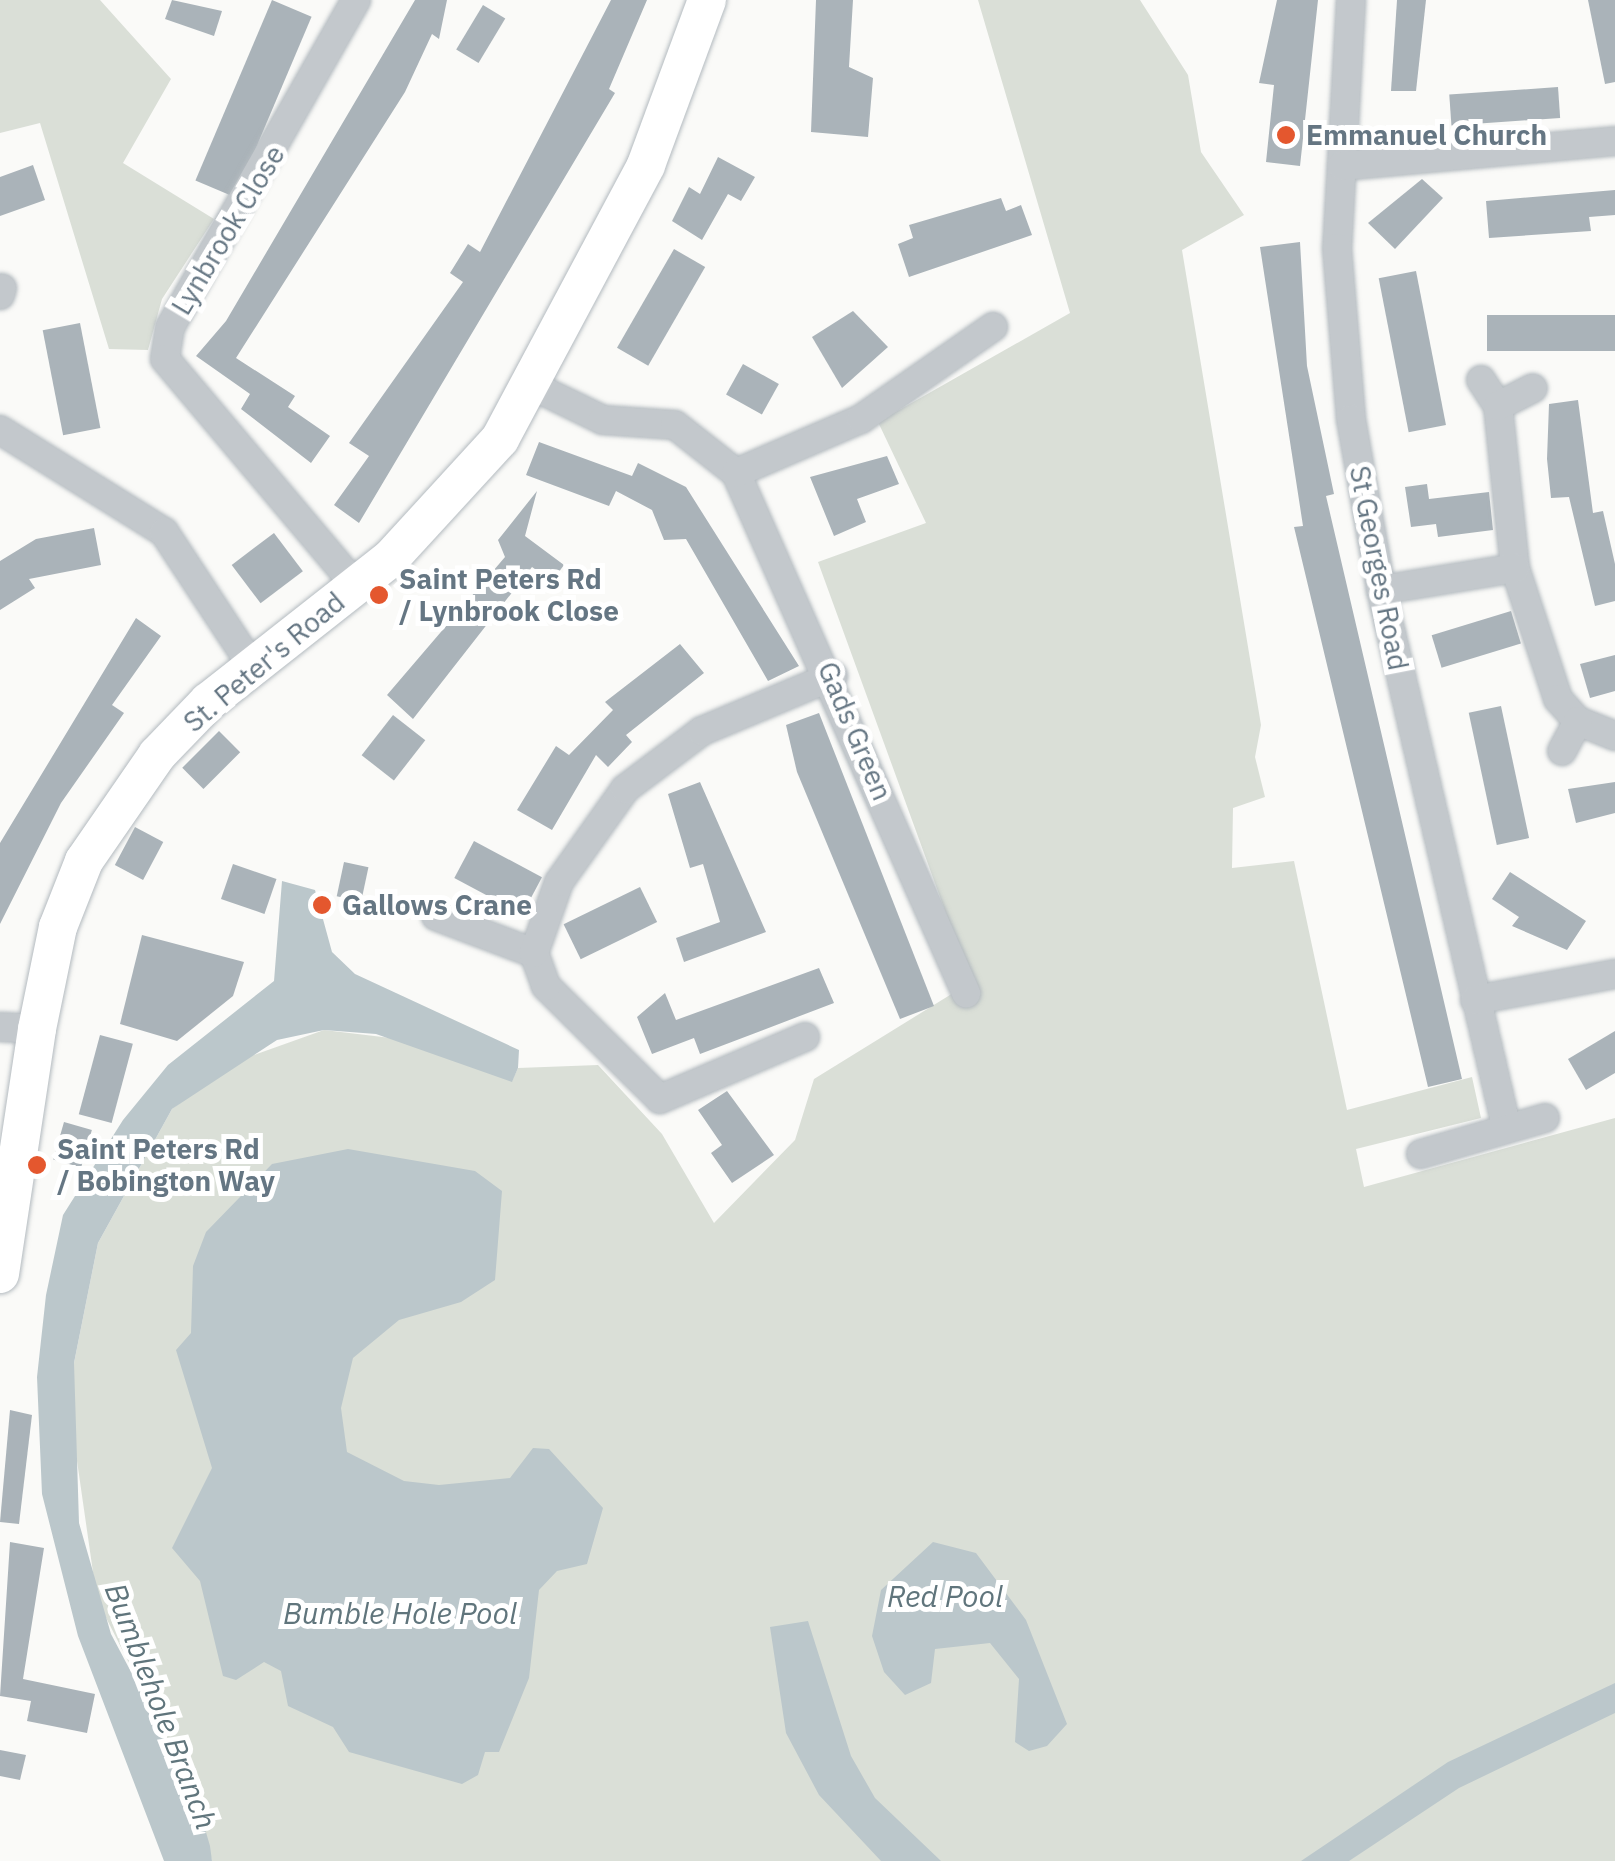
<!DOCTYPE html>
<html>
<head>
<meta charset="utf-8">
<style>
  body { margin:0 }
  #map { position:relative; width:1615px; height:1861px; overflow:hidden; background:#fafaf8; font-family:"IBM Plex Sans",sans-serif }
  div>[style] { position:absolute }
  .green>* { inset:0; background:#dadfd7 }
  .water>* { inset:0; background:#bbc7cb }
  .building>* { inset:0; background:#aab3b9; transform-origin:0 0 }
  .roads { filter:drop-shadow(0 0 2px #b3babf) drop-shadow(0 0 2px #b3babf) }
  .street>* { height:28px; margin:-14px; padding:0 14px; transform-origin:14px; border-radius:14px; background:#c3c8cc }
  .secondary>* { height:38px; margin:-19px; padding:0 19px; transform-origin:19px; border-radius:19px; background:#fff }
  .dots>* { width:28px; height:28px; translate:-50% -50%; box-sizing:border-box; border:5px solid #fff; border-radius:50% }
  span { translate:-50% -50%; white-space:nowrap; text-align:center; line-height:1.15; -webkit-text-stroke:10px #fff; paint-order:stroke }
  .poi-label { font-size:28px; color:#657683; font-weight:700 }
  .left { translate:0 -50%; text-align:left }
  .street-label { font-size:28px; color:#657683 }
  .water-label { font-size:30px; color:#60757c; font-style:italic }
</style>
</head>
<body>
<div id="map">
  <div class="green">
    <i style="clip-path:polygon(0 0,100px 0,171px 79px,123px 163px,214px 219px,162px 299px,148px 350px,109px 349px,40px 123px,0 133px)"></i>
    <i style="clip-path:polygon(978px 0,1140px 0,1188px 75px,1201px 152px,1244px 215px,1182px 250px,1261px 725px,1255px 757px,1265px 797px,1233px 808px,1232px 868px,1294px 861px,1347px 1110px,1472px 1077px,1481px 1118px,1356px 1149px,1364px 1187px,1615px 1118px,1615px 1861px,212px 1861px,194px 1791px,97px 1600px,74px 1440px,74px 1363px,98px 1243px,172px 1109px,237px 1061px,324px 1030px,416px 1041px,512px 1081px,518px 1068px,598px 1065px,662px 1134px,714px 1223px,795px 1140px,814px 1079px,971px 982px,818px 562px,926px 523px,878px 422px,1070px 313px)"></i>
  </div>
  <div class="water">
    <i style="clip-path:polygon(282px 881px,315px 890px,332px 952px,355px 974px,519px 1050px,518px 1068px,512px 1082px,376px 1034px,324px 1030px,277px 1040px,172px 1109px,98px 1243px,74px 1363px,79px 1523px,111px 1634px,194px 1791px,210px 1846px,212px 1861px,164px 1861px,78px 1636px,42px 1494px,37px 1377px,46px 1295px,63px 1215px,123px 1120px,168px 1065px,274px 981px)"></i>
    <i style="clip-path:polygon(348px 1149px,475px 1171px,502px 1191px,495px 1280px,461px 1302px,399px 1320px,353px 1358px,341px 1408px,347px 1452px,404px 1481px,439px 1485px,510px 1478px,533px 1448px,549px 1449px,603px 1508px,587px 1564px,557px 1571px,539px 1590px,529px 1678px,499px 1752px,485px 1752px,478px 1775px,462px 1784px,349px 1752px,333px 1727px,288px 1706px,281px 1671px,264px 1662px,236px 1680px,223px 1676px,200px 1581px,172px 1548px,212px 1468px,176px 1350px,191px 1333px,193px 1266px,206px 1232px,272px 1164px)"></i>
    <i style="clip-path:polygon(933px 1542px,976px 1553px,1026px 1620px,1067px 1724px,1047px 1746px,1029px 1751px,1015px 1742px,1019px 1679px,990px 1643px,935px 1649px,931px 1683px,905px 1695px,884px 1672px,872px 1636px,881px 1590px)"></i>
    <i style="clip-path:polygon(808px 1621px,851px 1756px,875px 1798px,941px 1861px,881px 1861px,819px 1795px,786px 1733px,770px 1627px)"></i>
    <i style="clip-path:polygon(1615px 1683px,1615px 1713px,1459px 1788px,1349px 1861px,1301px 1861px,1448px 1762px)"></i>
  </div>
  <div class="building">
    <i style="clip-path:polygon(172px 0,222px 11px,214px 36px,165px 19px)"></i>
    <i style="left:272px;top:0;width:43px;height:196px;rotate:23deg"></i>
    <i style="clip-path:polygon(415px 0,447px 0,439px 39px,432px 34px,405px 92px,236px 358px,295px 396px,288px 407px,330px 436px,311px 463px,241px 409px,250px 394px,196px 356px,226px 321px)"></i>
    <i style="clip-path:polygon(611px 0,647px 0,609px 89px,615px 93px,359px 523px,334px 505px,369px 456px,349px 443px,463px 282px,450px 273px,468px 244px,480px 252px)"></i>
    <i style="clip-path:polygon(816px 0,853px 0,849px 67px,873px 78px,868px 137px,811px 132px)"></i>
    <i style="clip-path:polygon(1277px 0,1318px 0,1300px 166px,1266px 162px,1274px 85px,1259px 83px)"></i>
    <i style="clip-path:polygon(1397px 0,1426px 0,1416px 91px,1391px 91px)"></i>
    <i style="clip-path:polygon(1588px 0,1615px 0,1615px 82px,1605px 84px)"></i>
    <i style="left:483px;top:5px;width:26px;height:52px;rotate:31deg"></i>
    <i style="left:1558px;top:87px;width:31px;height:109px;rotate:86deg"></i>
    <i style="clip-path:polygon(718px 157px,755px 177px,741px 201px,728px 194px,702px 240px,672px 221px,689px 187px,700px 194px)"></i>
    <i style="clip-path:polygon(33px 165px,45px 200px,0 216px,0 177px)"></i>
    <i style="clip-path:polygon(1422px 179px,1443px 198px,1395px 249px,1368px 223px)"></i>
    <i style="clip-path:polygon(1615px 190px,1615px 215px,1589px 217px,1591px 231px,1489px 238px,1486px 201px)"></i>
    <i style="clip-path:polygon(1001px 198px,1006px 211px,1021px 205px,1032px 235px,909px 277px,898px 244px,913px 238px,909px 225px)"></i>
    <i style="clip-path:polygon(1300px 242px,1307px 366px,1334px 494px,1326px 496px,1462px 1079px,1428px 1087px,1294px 527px,1303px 526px,1260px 247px)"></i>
    <i style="left:674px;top:249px;width:36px;height:114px;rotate:30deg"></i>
    <i style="left:1416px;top:271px;width:157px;height:38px;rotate:79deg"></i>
    <i style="clip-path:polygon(853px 311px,888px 347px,842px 388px,812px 337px)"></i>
    <i style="left:1615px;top:315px;width:36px;height:128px;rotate:90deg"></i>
    <i style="left:80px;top:323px;width:107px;height:38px;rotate:79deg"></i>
    <i style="left:743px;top:364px;width:41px;height:35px;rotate:29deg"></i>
    <i style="clip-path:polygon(1578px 400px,1593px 513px,1603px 511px,1615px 564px,1615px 601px,1595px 606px,1569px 497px,1551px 498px,1547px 459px,1549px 404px)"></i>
    <i style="clip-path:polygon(539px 442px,632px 476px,638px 463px,686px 487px,799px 666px,768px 681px,686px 539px,664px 540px,652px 510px,616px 491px,609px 506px,526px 475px)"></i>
    <i style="clip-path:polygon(887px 456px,899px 484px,857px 499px,866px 522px,834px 536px,810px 477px)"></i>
    <i style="clip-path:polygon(1427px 484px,1429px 499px,1489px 492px,1493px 530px,1438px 537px,1436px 524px,1411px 527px,1405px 487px)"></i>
    <i style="clip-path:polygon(537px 491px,525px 536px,564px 565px,552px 581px,532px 567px,413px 719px,387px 695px,505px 557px,498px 540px)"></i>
    <i style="clip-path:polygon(94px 528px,101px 565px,29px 579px,35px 588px,0 610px,0 561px,36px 539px)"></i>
    <i style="left:274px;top:533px;width:48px;height:53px;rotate:53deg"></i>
    <i style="left:1511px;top:611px;width:34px;height:83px;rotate:73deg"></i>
    <i style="clip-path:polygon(136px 618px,161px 636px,112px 705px,124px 713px,61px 803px,0 924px,0 843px)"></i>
    <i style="clip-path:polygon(680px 644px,704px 673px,626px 735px,632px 742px,608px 767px,596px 755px,552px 830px,517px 810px,556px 746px,569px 755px,613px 710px,605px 702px)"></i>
    <i style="clip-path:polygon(1615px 655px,1615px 691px,1590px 698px,1580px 664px)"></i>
    <i style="left:1501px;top:706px;width:135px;height:33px;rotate:78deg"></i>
    <i style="clip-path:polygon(819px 713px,934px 1006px,900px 1019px,797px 772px,786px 725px)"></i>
    <i style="left:393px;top:715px;width:41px;height:51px;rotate:38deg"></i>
    <i style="left:219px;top:731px;width:30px;height:52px;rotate:45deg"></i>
    <i style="clip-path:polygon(700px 782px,766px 932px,684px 962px,676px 938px,720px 922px,703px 864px,690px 868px,668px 794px)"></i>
    <i style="clip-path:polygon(1615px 782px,1615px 813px,1576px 823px,1568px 789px)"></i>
    <i style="left:135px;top:827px;width:32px;height:43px;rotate:28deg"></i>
    <i style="left:474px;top:841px;width:77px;height:42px;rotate:28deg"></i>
    <i style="left:344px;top:862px;width:25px;height:35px;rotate:12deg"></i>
    <i style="left:233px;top:864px;width:46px;height:37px;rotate:19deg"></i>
    <i style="clip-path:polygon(1510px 872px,1586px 921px,1567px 950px,1512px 926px,1519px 917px,1492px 899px)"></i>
    <i style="left:640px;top:887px;width:39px;height:85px;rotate:64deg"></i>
    <i style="clip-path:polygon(142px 935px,244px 962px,233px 996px,177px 1041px,120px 1024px)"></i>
    <i style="clip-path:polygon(819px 968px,834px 1003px,700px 1054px,694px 1038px,652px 1054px,637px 1017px,665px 993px,676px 1020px)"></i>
    <i style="clip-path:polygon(1615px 1031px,1615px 1073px,1586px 1090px,1568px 1059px)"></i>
    <i style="left:100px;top:1035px;width:34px;height:82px;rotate:15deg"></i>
    <i style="clip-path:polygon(727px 1091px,774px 1155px,732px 1183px,711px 1153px,722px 1145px,698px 1110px)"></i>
    <i style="left:64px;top:1122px;width:29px;height:39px;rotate:16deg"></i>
    <i style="clip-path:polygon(10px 1410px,32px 1415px,19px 1524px,0 1522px)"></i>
    <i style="clip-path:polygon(10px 1542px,44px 1548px,23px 1679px,95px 1694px,87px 1733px,27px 1721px,31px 1701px,0 1696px)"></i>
    <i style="clip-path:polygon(0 1750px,26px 1755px,20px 1780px,0 1776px)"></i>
  </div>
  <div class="roads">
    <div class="street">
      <i style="left:356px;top:0;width:376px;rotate:119.6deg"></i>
      <i style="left:170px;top:327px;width:32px;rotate:99deg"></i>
      <i style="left:165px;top:359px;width:297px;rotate:49.9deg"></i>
      <i style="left:1351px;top:0;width:248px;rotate:93.2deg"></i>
      <i style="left:1337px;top:248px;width:172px;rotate:85.3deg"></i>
      <i style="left:1351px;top:419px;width:174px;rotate:80deg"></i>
      <i style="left:1381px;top:590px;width:549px;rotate:76.85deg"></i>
      <i style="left:1342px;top:166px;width:274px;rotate:-5.2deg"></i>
      <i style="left:0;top:295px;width:7px;rotate:-74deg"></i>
      <i style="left:1481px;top:380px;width:31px;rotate:57deg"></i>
      <i style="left:1498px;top:406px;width:163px;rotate:84deg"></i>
      <i style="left:1515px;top:568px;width:138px;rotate:71.8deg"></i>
      <i style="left:1558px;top:699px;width:30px;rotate:48deg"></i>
      <i style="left:1578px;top:721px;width:40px;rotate:22deg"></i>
      <i style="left:533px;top:386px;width:78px;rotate:25.9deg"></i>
      <i style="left:603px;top:420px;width:72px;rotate:4deg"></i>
      <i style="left:675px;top:425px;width:78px;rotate:38.2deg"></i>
      <i style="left:736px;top:473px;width:569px;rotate:66.14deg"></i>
      <i style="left:1498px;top:406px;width:39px;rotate:-27deg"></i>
      <i style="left:0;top:430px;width:193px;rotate:31.9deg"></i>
      <i style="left:164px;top:532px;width:160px;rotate:56.7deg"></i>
      <i style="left:736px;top:473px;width:136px;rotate:-23.4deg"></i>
      <i style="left:861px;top:419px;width:161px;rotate:-34.9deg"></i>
      <i style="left:1381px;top:590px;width:136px;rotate:-9.3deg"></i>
      <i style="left:1562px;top:751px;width:34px;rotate:-62deg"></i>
      <i style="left:436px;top:916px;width:105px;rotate:20.7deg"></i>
      <i style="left:1475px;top:1000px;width:142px;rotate:-10.5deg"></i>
      <i style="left:0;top:1027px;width:37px;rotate:3deg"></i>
      <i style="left:805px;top:1037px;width:158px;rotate:156.8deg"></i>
      <i style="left:660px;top:1099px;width:161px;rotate:-135.3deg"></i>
      <i style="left:546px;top:986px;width:35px;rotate:-110deg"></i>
      <i style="left:534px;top:953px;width:75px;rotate:-70.6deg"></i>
      <i style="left:559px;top:882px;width:114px;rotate:-54.6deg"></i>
      <i style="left:625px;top:789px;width:96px;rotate:-37deg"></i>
      <i style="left:702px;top:731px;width:142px;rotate:-22.8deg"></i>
      <i style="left:1421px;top:1154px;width:129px;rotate:-16.2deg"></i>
    </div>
    <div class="secondary">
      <i style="left:0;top:1274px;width:248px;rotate:-81.4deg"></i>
      <i style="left:37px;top:1029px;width:104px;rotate:-78.4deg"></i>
      <i style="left:58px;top:927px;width:71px;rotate:-68.5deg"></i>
      <i style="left:84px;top:861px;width:129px;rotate:-55.4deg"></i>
      <i style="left:157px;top:755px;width:74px;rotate:-46.1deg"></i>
      <i style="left:208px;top:702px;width:231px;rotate:-38.2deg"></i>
      <i style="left:390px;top:559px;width:163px;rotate:-47.5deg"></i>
      <i style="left:500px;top:439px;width:310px;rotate:-61.9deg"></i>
      <i style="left:646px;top:165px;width:176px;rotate:-69.7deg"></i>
    </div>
  </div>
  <div class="dots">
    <i style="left:1286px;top:135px;background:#e4572e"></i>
    <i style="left:379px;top:595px;background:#e4572e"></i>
    <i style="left:322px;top:905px;background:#e4572e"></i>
    <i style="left:37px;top:1165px;background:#e4572e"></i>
  </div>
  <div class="poi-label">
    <span class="left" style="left:1306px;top:135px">Emmanuel Church</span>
    <span class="left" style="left:399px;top:595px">Saint Peters Rd<br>/ Lynbrook Close</span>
    <span class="left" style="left:342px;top:905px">Gallows Crane</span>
    <span class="left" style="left:57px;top:1165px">Saint Peters Rd<br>/ Bobington Way</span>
  </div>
  <div class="street-label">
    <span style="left:228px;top:230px;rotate:-59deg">Lynbrook Close</span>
    <span style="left:1379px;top:568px;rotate:79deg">St Georges Road</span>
    <span style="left:264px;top:662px;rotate:-40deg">St. Peter's Road</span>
    <span style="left:855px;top:731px;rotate:67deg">Gads Green</span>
  </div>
  <div class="water-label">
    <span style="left:945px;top:1596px">Red Pool</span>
    <span style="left:400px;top:1613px">Bumble Hole Pool</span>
    <span style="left:161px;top:1706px;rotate:69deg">Bumblehole Branch</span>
  </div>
</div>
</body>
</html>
